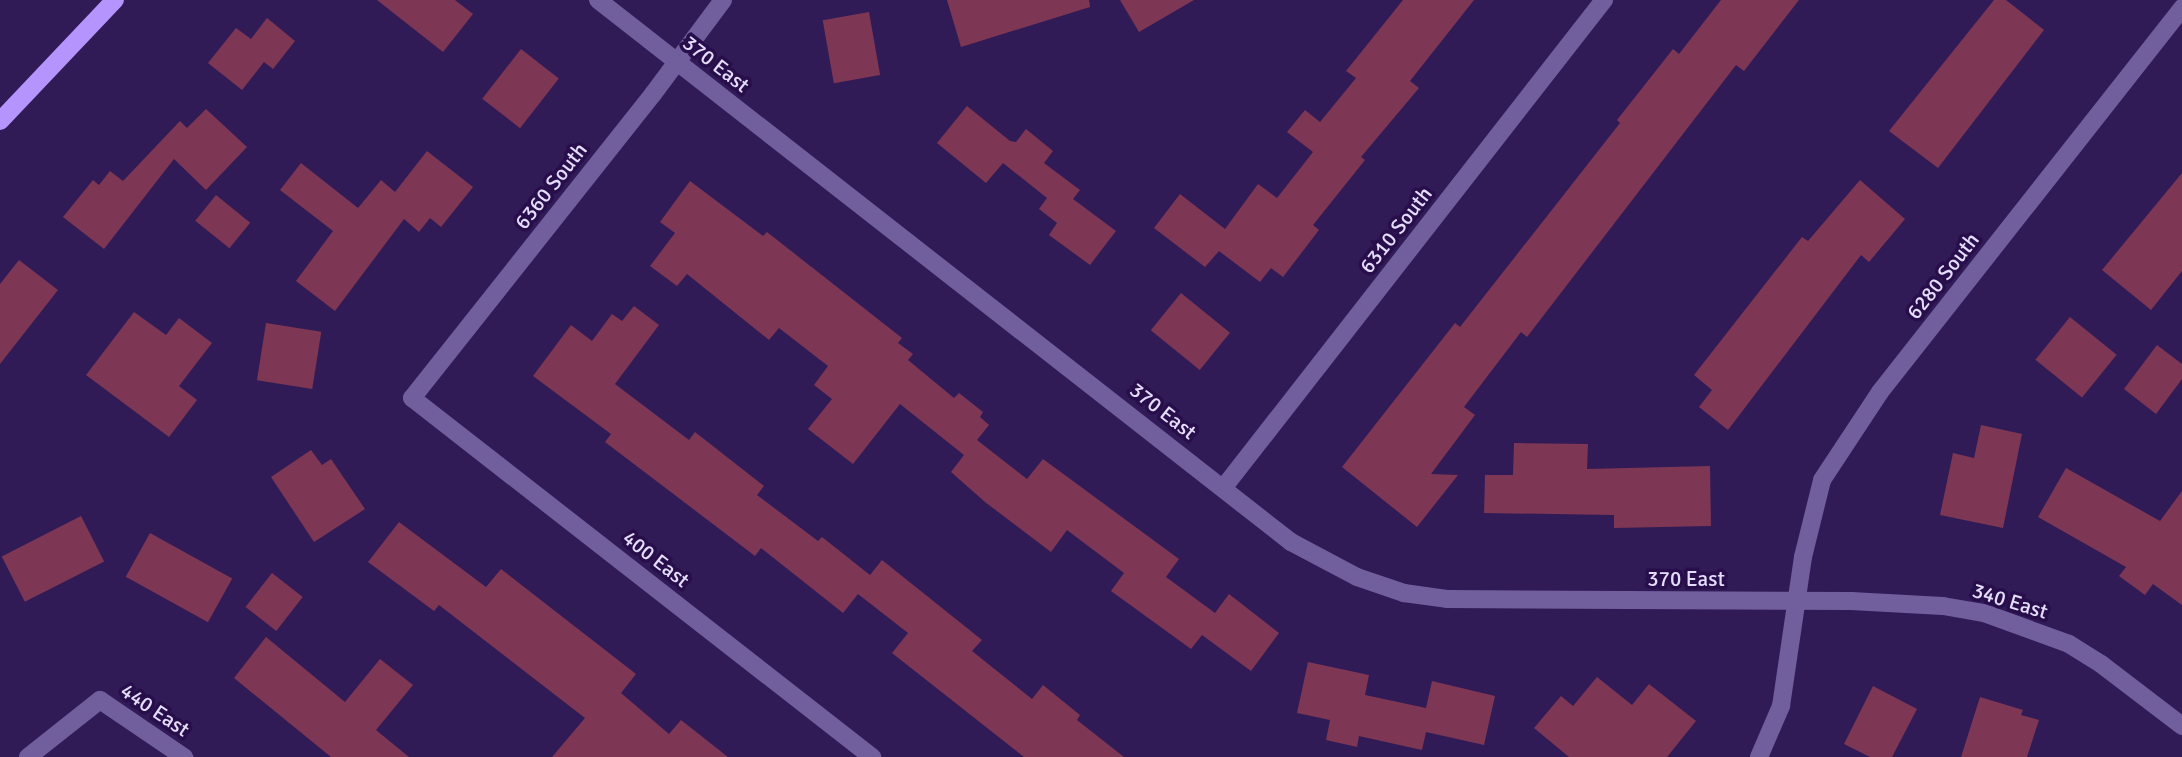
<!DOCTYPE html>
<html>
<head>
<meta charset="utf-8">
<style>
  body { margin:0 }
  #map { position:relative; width:2182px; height:757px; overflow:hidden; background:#311b57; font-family:Signika,sans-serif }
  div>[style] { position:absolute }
  .building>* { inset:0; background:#7d3653; transform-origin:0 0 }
  .minor>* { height:18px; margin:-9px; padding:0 9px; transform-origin:9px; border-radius:9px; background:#715e9d }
  .major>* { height:18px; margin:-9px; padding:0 9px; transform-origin:9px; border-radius:9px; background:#b595fd }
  span { translate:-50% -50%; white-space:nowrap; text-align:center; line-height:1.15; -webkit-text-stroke:7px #280f4b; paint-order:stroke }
  .street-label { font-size:21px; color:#e4ddfb }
</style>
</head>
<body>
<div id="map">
  <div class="building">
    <i style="clip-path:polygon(377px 0,455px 0,473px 14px,443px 52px)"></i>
    <i style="clip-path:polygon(947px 0,1089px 0,1090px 7px,961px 47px)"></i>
    <i style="clip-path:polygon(1120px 0,1194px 0,1139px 32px)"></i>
    <i style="clip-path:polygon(1403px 0,1474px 0,1410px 81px,1419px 88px,1361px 157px,1365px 160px,1313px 225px,1319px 230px,1283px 277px,1271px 268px,1260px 282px,1219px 251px,1205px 267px,1154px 228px,1180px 194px,1225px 229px,1258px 184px,1277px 198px,1313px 152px,1287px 132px,1305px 110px,1320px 122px,1356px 78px,1346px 71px)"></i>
    <i style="clip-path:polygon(1721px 0,1799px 0,1744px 71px,1736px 65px,1527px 337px,1521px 332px,1464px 407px,1475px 415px,1431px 474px,1458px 475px,1417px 527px,1342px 467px,1455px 323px,1460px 327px,1620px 123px,1617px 120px,1673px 49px,1679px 54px)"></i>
    <i style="clip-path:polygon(1994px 0,2006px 0,2044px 30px,1938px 168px,1889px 131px)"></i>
    <i style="left:869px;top:12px;width:64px;height:47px;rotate:80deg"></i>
    <i style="clip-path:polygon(267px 18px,295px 41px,273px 69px,264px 62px,242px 90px,208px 63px,236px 28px,251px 39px)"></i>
    <i style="left:521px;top:49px;width:48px;height:63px;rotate:38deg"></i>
    <i style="clip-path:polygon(967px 106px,1010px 141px,1016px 142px,1026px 129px,1053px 151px,1044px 163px,1080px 190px,1073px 199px,1116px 231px,1090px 265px,1049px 235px,1057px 223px,1039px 209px,1047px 198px,1003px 163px,986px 183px,937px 143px)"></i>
    <i style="clip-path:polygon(206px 109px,247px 147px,206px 190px,174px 159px,104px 249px,63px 217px,93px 180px,99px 185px,110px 171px,123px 181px,180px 121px,187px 128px)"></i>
    <i style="clip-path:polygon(427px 151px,473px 187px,441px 227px,430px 218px,419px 232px,404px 219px,335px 311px,296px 281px,333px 231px,280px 190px,301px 163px,358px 208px,381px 180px,395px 192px)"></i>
    <i style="clip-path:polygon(2182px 173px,2182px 271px,2151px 310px,2102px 270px)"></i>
    <i style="clip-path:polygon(1860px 180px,1905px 219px,1869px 262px,1861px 255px,1728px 430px,1699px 407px,1712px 390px,1694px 375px,1802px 237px,1808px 241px)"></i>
    <i style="clip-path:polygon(690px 181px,763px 236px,767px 232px,902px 338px,898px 343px,913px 354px,908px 360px,954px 398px,959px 393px,983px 412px,980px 417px,989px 425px,977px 440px,1027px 479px,1043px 459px,1179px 559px,1166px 577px,1215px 613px,1229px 594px,1279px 633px,1251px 671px,1202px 635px,1191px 649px,1111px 591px,1124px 573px,1067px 530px,1051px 552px,985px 502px,951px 472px,964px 455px,900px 404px,853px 464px,808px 429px,832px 399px,814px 385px,828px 366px,779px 328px,769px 340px,687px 274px,677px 286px,650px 266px,675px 233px,660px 222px)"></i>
    <i style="left:216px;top:195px;width:44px;height:33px;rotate:39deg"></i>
    <i style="clip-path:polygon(19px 260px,58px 290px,0 364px,0 284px)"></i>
    <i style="left:1181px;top:293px;width:63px;height:48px;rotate:39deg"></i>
    <i style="clip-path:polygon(634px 306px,659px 325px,615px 384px,689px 440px,695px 432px,764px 486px,757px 495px,818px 541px,822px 537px,870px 575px,882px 560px,982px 640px,972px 651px,1032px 699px,1043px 685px,1080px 715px,1077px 720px,1124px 757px,1024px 757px,892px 653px,908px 633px,858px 594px,843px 613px,761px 548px,755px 556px,605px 442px,611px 434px,533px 376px,571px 325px,592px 341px,612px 314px,622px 321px)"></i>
    <i style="clip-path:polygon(134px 312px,166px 335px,179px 318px,212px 343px,179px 386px,197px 400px,169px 437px,86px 375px)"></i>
    <i style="left:2070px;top:317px;width:60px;height:55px;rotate:39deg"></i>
    <i style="left:266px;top:323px;width:56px;height:58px;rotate:9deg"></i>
    <i style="clip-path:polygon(2157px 345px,2182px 364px,2182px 379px,2156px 414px,2124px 389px)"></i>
    <i style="clip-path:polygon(1981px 425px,2022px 434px,2003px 528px,1940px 515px,1953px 453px,1974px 458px)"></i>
    <i style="clip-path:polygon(1514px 443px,1588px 444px,1587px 469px,1710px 466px,1711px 526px,1614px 528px,1614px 515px,1484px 513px,1485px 475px,1513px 475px)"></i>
    <i style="clip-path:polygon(311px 450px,322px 465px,331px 459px,365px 509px,314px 542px,271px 477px)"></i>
    <i style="clip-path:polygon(2066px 468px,2160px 521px,2182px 491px,2182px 605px,2153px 584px,2145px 595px,2119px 576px,2126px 567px,2038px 517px)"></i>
    <i style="left:81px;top:516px;width:51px;height:89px;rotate:63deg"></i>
    <i style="clip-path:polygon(399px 522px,486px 587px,501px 569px,636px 674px,621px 693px,669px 734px,681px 720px,728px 757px,552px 757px,585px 718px,439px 605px,434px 611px,368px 562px)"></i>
    <i style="left:150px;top:533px;width:94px;height:50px;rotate:29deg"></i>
    <i style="left:272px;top:573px;width:39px;height:43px;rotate:38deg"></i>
    <i style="clip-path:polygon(266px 637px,345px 702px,380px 659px,413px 685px,376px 730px,409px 757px,331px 757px,234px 678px)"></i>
    <i style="clip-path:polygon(1308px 662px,1369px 675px,1365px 695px,1426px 708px,1432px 681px,1495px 696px,1484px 745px,1426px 732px,1422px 750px,1359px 736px,1357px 747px,1326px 740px,1330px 720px,1297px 713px)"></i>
    <i style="clip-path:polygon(1597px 677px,1632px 705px,1649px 684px,1696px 721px,1667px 757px,1569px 757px,1534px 728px,1561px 696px,1573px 706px)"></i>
    <i style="clip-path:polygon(1873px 686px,1917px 709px,1892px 757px,1870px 757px,1844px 744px)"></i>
    <i style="clip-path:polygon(1980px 697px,2023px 710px,2021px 715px,2039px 720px,2027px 757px,1961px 757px)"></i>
  </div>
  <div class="minor">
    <i style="left:598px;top:0;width:880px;rotate:38.03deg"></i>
    <i style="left:1291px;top:542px;width:75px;rotate:27.9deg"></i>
    <i style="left:1357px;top:577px;width:50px;rotate:18.8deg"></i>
    <i style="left:1404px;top:593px;width:43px;rotate:7.9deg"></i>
    <i style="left:1447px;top:599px;width:404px;rotate:0.3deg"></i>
    <i style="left:1851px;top:601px;width:92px;rotate:3.1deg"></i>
    <i style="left:1943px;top:606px;width:42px;rotate:9.7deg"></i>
    <i style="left:1984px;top:613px;width:90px;rotate:20deg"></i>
    <i style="left:2069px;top:644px;width:38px;rotate:32deg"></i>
    <i style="left:2101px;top:664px;width:102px;rotate:37.4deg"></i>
    <i style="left:723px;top:0;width:117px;rotate:126.7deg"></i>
    <i style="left:653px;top:94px;width:388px;rotate:128.4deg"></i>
    <i style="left:412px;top:398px;width:584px;rotate:37.97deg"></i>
    <i style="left:1224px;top:487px;width:618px;rotate:-52.04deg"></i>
    <i style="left:28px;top:757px;width:92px;rotate:-38.4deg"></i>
    <i style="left:100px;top:700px;width:102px;rotate:34.2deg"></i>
    <i style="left:1759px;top:757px;width:56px;rotate:-66.7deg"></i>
    <i style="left:1781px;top:706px;width:151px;rotate:-81.6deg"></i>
    <i style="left:1803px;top:557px;width:79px;rotate:-76.1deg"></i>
    <i style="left:1822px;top:480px;width:105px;rotate:-56.6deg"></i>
    <i style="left:1880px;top:392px;width:489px;rotate:-51.8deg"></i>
  </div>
  <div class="major">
    <i style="left:0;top:121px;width:167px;rotate:-46.5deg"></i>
  </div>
  <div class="street-label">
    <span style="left:716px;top:64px;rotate:38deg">370 East</span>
    <span style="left:551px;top:186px;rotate:-52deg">6360 South</span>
    <span style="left:1396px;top:230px;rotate:-52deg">6310 South</span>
    <span style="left:1943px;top:276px;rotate:-52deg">6280 South</span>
    <span style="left:1163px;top:411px;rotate:38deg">370 East</span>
    <span style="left:656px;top:559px;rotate:38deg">400 East</span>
    <span style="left:1686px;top:579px">370 East</span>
    <span style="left:2010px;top:601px;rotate:17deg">340 East</span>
    <span style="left:155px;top:710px;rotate:34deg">440 East</span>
  </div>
</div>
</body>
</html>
